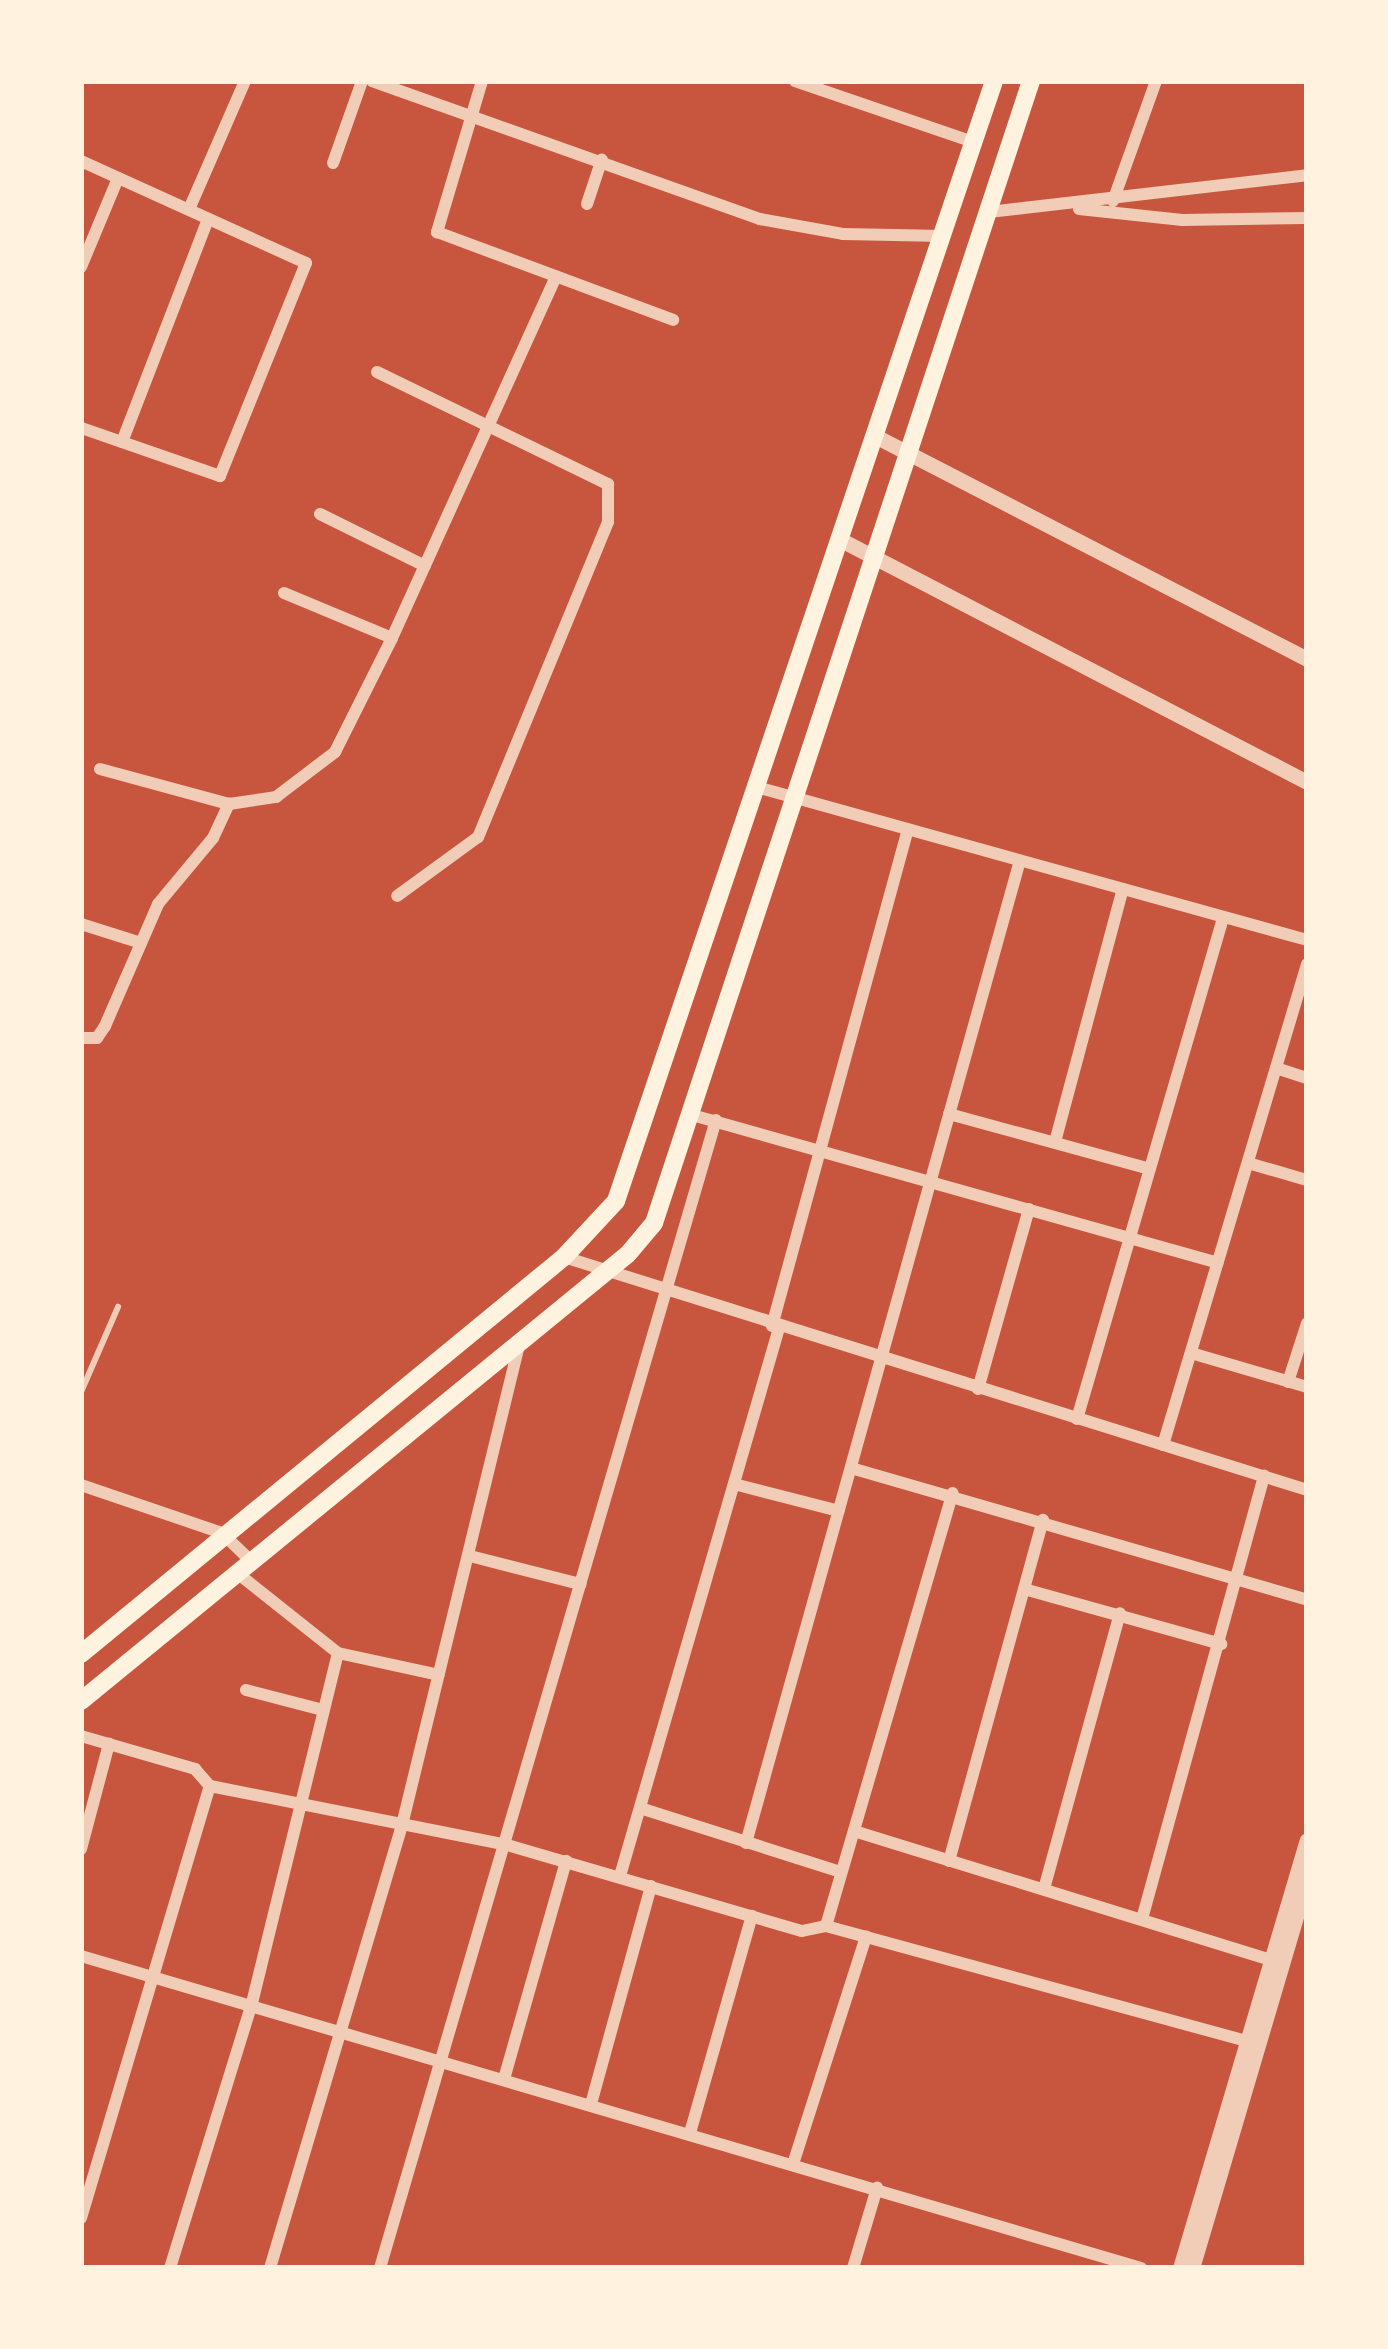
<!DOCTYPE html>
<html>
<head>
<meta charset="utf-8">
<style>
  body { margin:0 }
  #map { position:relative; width:1388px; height:2349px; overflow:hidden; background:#c8553d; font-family:Signika,sans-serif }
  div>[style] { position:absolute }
  .service>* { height:6px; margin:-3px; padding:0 3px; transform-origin:3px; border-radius:3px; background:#f1ccb7 }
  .minor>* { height:12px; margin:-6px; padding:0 6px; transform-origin:6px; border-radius:6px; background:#f1ccb7 }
  .tertiary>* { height:15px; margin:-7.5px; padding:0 7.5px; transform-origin:7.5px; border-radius:7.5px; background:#f1ccb7 }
  .secondary>* { height:18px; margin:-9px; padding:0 9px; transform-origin:9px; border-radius:9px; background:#fff3e0 }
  span { translate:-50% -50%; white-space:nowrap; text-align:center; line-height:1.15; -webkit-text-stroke:12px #fff3e0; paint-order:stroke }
  .frame { position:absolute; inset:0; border:84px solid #fff3e0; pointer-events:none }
</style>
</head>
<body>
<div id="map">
  <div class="service">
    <i style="left:81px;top:1392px;width:93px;rotate:-66.5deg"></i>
  </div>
  <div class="minor">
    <i style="left:372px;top:81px;width:412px;rotate:19.6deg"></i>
    <i style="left:760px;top:219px;width:84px;rotate:10.2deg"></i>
    <i style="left:843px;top:234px;width:101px;rotate:1.1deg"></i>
    <i style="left:482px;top:81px;width:158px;rotate:106.6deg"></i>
    <i style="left:437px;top:232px;width:252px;rotate:20.4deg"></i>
    <i style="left:795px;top:81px;width:188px;rotate:18.9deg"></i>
    <i style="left:81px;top:161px;width:247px;rotate:24.4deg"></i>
    <i style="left:306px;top:263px;width:230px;rotate:112deg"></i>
    <i style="left:220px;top:476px;width:147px;rotate:-160.9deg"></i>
    <i style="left:333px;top:163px;width:87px;rotate:-70.5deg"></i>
    <i style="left:1113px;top:201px;width:127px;rotate:-70.3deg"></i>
    <i style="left:587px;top:204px;width:47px;rotate:-71.6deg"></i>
    <i style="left:190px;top:207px;width:137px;rotate:-66.4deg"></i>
    <i style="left:1079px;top:209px;width:104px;rotate:6.1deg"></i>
    <i style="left:1182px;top:220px;width:125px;rotate:-0.9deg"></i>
    <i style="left:989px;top:212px;width:320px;rotate:-6.6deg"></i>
    <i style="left:81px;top:267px;width:96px;rotate:-67.4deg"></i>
    <i style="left:377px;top:372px;width:257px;rotate:25.9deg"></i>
    <i style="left:608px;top:484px;width:38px;rotate:90deg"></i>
    <i style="left:608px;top:522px;width:341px;rotate:112.4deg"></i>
    <i style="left:478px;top:837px;width:100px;rotate:143.9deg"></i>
    <i style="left:122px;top:442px;width:239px;rotate:-68.9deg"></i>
    <i style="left:320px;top:514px;width:117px;rotate:26.3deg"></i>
    <i style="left:284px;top:593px;width:117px;rotate:22.6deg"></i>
    <i style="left:392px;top:638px;width:397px;rotate:-65.6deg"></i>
    <i style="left:100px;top:769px;width:134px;rotate:15.2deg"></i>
    <i style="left:229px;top:804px;width:48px;rotate:-8.5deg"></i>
    <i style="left:276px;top:797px;width:74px;rotate:-37.3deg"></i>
    <i style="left:335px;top:752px;width:127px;rotate:-63.4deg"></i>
    <i style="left:760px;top:788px;width:568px;rotate:15.53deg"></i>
    <i style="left:81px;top:924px;width:63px;rotate:17.6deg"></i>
    <i style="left:81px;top:1038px;width:16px"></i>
    <i style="left:97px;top:1038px;width:14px;rotate:-56deg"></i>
    <i style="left:105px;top:1026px;width:133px;rotate:-66.5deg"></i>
    <i style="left:158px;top:904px;width:86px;rotate:-50.2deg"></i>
    <i style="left:213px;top:838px;width:38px;rotate:-65deg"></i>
    <i style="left:1276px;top:1068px;width:33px;rotate:18deg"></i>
    <i style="left:949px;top:1114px;width:208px;rotate:15.3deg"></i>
    <i style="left:692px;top:1115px;width:546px;rotate:15.71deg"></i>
    <i style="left:1055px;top:1142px;width:262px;rotate:-75deg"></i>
    <i style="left:1248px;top:1163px;width:61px;rotate:16.1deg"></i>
    <i style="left:564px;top:1257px;width:779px;rotate:17.41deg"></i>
    <i style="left:772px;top:1326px;width:515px;rotate:-74.7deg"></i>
    <i style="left:1191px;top:1353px;width:121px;rotate:16.3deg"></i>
    <i style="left:1288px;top:1382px;width:62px;rotate:-72.1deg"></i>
    <i style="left:978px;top:1389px;width:187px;rotate:-74.2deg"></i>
    <i style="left:1077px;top:1419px;width:522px;rotate:-73.75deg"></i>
    <i style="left:1163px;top:1445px;width:502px;rotate:-73.33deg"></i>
    <i style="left:851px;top:1468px;width:475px;rotate:16.1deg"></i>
    <i style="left:734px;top:1484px;width:108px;rotate:14.4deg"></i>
    <i style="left:81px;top:1485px;width:149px;rotate:18.8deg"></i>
    <i style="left:222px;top:1533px;width:39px;rotate:44deg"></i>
    <i style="left:470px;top:1556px;width:114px;rotate:14.3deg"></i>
    <i style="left:236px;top:1572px;width:130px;rotate:38.5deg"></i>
    <i style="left:338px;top:1653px;width:103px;rotate:12.3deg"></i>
    <i style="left:1024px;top:1589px;width:205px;rotate:15.6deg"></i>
    <i style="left:246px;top:1690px;width:80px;rotate:14.6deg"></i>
    <i style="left:81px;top:1736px;width:119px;rotate:16.1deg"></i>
    <i style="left:195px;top:1769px;width:23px;rotate:49deg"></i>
    <i style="left:210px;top:1786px;width:300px;rotate:11.2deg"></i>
    <i style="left:504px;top:1844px;width:310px;rotate:16.3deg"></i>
    <i style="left:802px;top:1931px;width:25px;rotate:-12deg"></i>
    <i style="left:826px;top:1926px;width:436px;rotate:15.3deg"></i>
    <i style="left:640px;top:1808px;width:211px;rotate:17.7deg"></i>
    <i style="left:854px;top:1831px;width:437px;rotate:17.2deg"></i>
    <i style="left:746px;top:1843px;width:1020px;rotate:-74.42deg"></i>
    <i style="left:81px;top:1849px;width:109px;rotate:-75.1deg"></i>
    <i style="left:949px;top:1861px;width:354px;rotate:-74.6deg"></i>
    <i style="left:620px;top:1876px;width:571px;rotate:-73.82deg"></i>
    <i style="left:1044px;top:1889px;width:286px;rotate:-74.6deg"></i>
    <i style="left:1142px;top:1919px;width:460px;rotate:-74.6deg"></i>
    <i style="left:826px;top:1926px;width:451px;rotate:-73.7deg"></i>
    <i style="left:81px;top:1956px;width:1105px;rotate:16.4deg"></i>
    <i style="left:504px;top:2079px;width:227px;rotate:-74.1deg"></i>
    <i style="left:591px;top:2104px;width:226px;rotate:-74.6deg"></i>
    <i style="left:690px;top:2133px;width:226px;rotate:-74.1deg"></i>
    <i style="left:793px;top:2164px;width:239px;rotate:-72.2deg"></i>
    <i style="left:81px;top:2218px;width:451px;rotate:-73.4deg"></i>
    <i style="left:170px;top:2268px;width:277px;rotate:-72.8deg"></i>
    <i style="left:252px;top:2003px;width:360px;rotate:-76.2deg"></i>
    <i style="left:270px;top:2268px;width:462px;rotate:-73.4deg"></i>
    <i style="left:402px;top:1825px;width:498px;rotate:-76.3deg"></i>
    <i style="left:380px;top:2268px;width:1196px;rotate:-73.69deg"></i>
    <i style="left:853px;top:2268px;width:84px;rotate:-73.3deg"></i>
  </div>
  <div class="tertiary">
    <i style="left:877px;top:437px;width:484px;rotate:27.3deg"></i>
    <i style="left:843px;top:541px;width:523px;rotate:27.45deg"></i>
    <i style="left:1180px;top:2268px;width:446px;rotate:-73.5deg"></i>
    <i style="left:1192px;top:2268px;width:405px;rotate:-73.5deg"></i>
  </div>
  <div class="secondary">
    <i style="left:81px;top:1654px;width:625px;rotate:-39.42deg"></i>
    <i style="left:564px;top:1257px;width:76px;rotate:-47.1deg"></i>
    <i style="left:616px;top:1201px;width:1182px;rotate:-71.35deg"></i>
    <i style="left:81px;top:1701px;width:706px;rotate:-39.26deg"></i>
    <i style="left:628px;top:1254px;width:40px;rotate:-50deg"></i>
    <i style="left:654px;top:1223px;width:1203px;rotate:-71.73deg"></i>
  </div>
  <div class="frame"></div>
</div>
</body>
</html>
